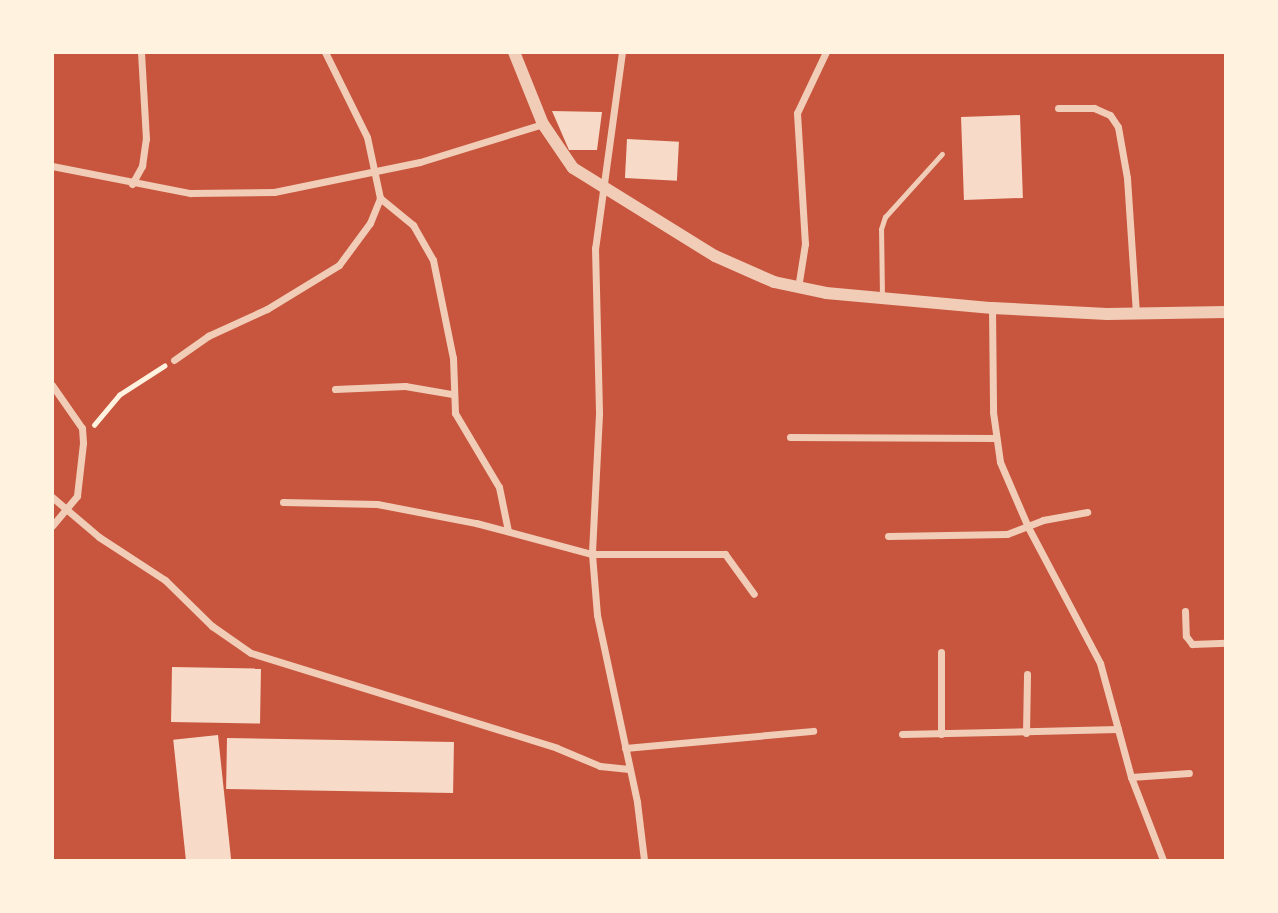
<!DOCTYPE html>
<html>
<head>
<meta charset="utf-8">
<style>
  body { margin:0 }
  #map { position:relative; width:1278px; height:913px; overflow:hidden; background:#c8553d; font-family:"IBM Plex Serif",serif }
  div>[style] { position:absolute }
  .building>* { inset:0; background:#f7dbc8; transform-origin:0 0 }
  .path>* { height:4.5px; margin:-2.25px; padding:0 2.25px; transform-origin:2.25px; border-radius:2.25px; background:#fff3e0 }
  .service>* { height:5px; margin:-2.5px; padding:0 2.5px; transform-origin:2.5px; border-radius:2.5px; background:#f1ccb7 }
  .minor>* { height:7px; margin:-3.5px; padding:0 3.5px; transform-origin:3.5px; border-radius:3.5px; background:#f1ccb7 }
  .tertiary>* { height:12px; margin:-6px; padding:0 6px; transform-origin:6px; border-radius:6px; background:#f1ccb7 }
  span { translate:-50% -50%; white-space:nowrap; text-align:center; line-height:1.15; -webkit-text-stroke:5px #fff3e0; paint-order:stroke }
  .frame { position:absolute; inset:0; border:54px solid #fff3e0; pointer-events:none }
</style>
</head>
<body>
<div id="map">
  <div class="building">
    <i style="clip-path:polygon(552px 111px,602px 112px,597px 150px,569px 150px)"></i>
    <i style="left:1020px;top:115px;width:83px;height:59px;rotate:88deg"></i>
    <i style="left:627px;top:139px;width:52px;height:39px;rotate:3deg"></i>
    <i style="left:172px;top:667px;width:89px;height:55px;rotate:1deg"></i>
    <i style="left:218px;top:735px;width:126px;height:45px;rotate:84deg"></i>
    <i style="left:227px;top:738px;width:227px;height:51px;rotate:1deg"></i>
  </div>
  <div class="path">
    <i style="left:94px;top:425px;width:39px;rotate:-50deg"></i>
    <i style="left:119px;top:395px;width:54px;rotate:-32.8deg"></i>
  </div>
  <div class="service">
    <i style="left:882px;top:297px;width:68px;rotate:-90.8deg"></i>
    <i style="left:881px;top:229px;width:13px;rotate:-72deg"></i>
    <i style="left:885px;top:217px;width:85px;rotate:-47.9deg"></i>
  </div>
  <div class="minor">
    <i style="left:622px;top:52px;width:198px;rotate:97.8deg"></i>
    <i style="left:595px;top:248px;width:166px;rotate:88.6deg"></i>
    <i style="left:599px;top:414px;width:140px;rotate:92.9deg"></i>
    <i style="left:592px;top:554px;width:61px;rotate:85.3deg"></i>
    <i style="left:597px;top:615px;width:191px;rotate:77.9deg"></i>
    <i style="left:637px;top:802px;width:58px;rotate:83.1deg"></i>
    <i style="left:1058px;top:108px;width:36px"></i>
    <i style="left:1094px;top:108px;width:17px;rotate:24deg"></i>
    <i style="left:1110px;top:115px;width:14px;rotate:56deg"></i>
    <i style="left:1118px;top:127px;width:52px;rotate:80deg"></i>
    <i style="left:1127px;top:178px;width:136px;rotate:86.2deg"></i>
    <i style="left:52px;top:166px;width:141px;rotate:11.1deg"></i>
    <i style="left:190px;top:193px;width:84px;rotate:-0.7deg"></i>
    <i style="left:274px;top:192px;width:149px;rotate:-11.6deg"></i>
    <i style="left:420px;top:162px;width:129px;rotate:-17.2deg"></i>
    <i style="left:132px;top:184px;width:21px;rotate:-61deg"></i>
    <i style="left:142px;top:166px;width:27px;rotate:-82deg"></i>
    <i style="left:146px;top:139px;width:87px;rotate:-93.3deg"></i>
    <i style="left:380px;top:198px;width:43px;rotate:39.3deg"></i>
    <i style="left:413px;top:225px;width:40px;rotate:60.3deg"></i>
    <i style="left:433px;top:260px;width:100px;rotate:78.5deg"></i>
    <i style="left:453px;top:358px;width:55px;rotate:87.9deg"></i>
    <i style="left:455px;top:413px;width:86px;rotate:59.3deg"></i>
    <i style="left:499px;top:487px;width:45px;rotate:78.4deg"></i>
    <i style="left:798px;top:288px;width:45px;rotate:-81deg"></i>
    <i style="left:805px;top:244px;width:131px;rotate:-93.5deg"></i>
    <i style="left:797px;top:113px;width:68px;rotate:-64.6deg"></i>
    <i style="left:992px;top:308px;width:104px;rotate:89.4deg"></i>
    <i style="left:993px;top:412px;width:50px;rotate:82deg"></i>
    <i style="left:1000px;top:462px;width:71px;rotate:66.7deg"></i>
    <i style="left:1028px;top:527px;width:154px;rotate:62.1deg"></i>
    <i style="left:1100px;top:663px;width:118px;rotate:74.8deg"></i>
    <i style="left:1131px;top:777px;width:89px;rotate:68.9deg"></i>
    <i style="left:174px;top:360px;width:42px;rotate:-35.2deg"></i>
    <i style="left:208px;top:336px;width:65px;rotate:-24.6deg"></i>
    <i style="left:267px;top:309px;width:84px;rotate:-31.4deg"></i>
    <i style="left:339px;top:265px;width:52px;rotate:-53.6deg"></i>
    <i style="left:370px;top:223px;width:27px;rotate:-68deg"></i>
    <i style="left:380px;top:198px;width:62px;rotate:-102deg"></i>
    <i style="left:367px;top:137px;width:95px;rotate:-116.3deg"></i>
    <i style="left:52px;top:385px;width:52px;rotate:55.1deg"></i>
    <i style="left:82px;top:428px;width:15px;rotate:86deg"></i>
    <i style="left:83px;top:443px;width:53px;rotate:96.5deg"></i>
    <i style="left:77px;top:496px;width:39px;rotate:130deg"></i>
    <i style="left:335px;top:389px;width:70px;rotate:-2.5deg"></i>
    <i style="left:405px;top:386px;width:48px;rotate:9.7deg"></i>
    <i style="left:790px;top:437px;width:206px;rotate:0.3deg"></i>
    <i style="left:52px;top:497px;width:62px;rotate:40.4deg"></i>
    <i style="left:99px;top:537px;width:79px;rotate:33.1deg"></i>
    <i style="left:165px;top:580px;width:66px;rotate:44.4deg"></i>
    <i style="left:212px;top:626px;width:47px;rotate:34.7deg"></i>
    <i style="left:251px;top:653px;width:320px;rotate:17.2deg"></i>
    <i style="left:557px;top:748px;width:47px;rotate:22.7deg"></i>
    <i style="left:600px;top:766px;width:29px;rotate:6deg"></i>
    <i style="left:283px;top:502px;width:94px;rotate:1.2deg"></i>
    <i style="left:377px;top:504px;width:101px;rotate:10.9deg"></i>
    <i style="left:476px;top:523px;width:120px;rotate:15deg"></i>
    <i style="left:592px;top:554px;width:133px"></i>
    <i style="left:725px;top:554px;width:49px;rotate:54.1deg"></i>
    <i style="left:888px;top:536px;width:119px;rotate:-1deg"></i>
    <i style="left:1007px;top:534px;width:39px;rotate:-21deg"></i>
    <i style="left:1043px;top:520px;width:45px;rotate:-10.3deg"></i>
    <i style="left:1185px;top:611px;width:25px;rotate:88deg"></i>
    <i style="left:1186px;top:636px;width:10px;rotate:53deg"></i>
    <i style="left:1192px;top:644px;width:34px;rotate:-2deg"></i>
    <i style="left:1026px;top:733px;width:59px;rotate:-89deg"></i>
    <i style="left:902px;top:734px;width:216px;rotate:-1.3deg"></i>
    <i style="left:941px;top:734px;width:82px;rotate:-90deg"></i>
    <i style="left:625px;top:748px;width:189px;rotate:-5.2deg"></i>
    <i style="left:1131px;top:777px;width:58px;rotate:-3.9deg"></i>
  </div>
  <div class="tertiary">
    <i style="left:514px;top:52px;width:78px;rotate:68.1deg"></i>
    <i style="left:543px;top:124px;width:53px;rotate:55.7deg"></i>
    <i style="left:573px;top:168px;width:167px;rotate:31.8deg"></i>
    <i style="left:715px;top:256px;width:64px;rotate:23.8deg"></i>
    <i style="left:774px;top:282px;width:53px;rotate:11.9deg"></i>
    <i style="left:826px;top:293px;width:167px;rotate:5.2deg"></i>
    <i style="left:992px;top:308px;width:115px;rotate:3deg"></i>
    <i style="left:1107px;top:314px;width:119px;rotate:-1deg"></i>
  </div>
  <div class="frame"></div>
</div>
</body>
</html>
